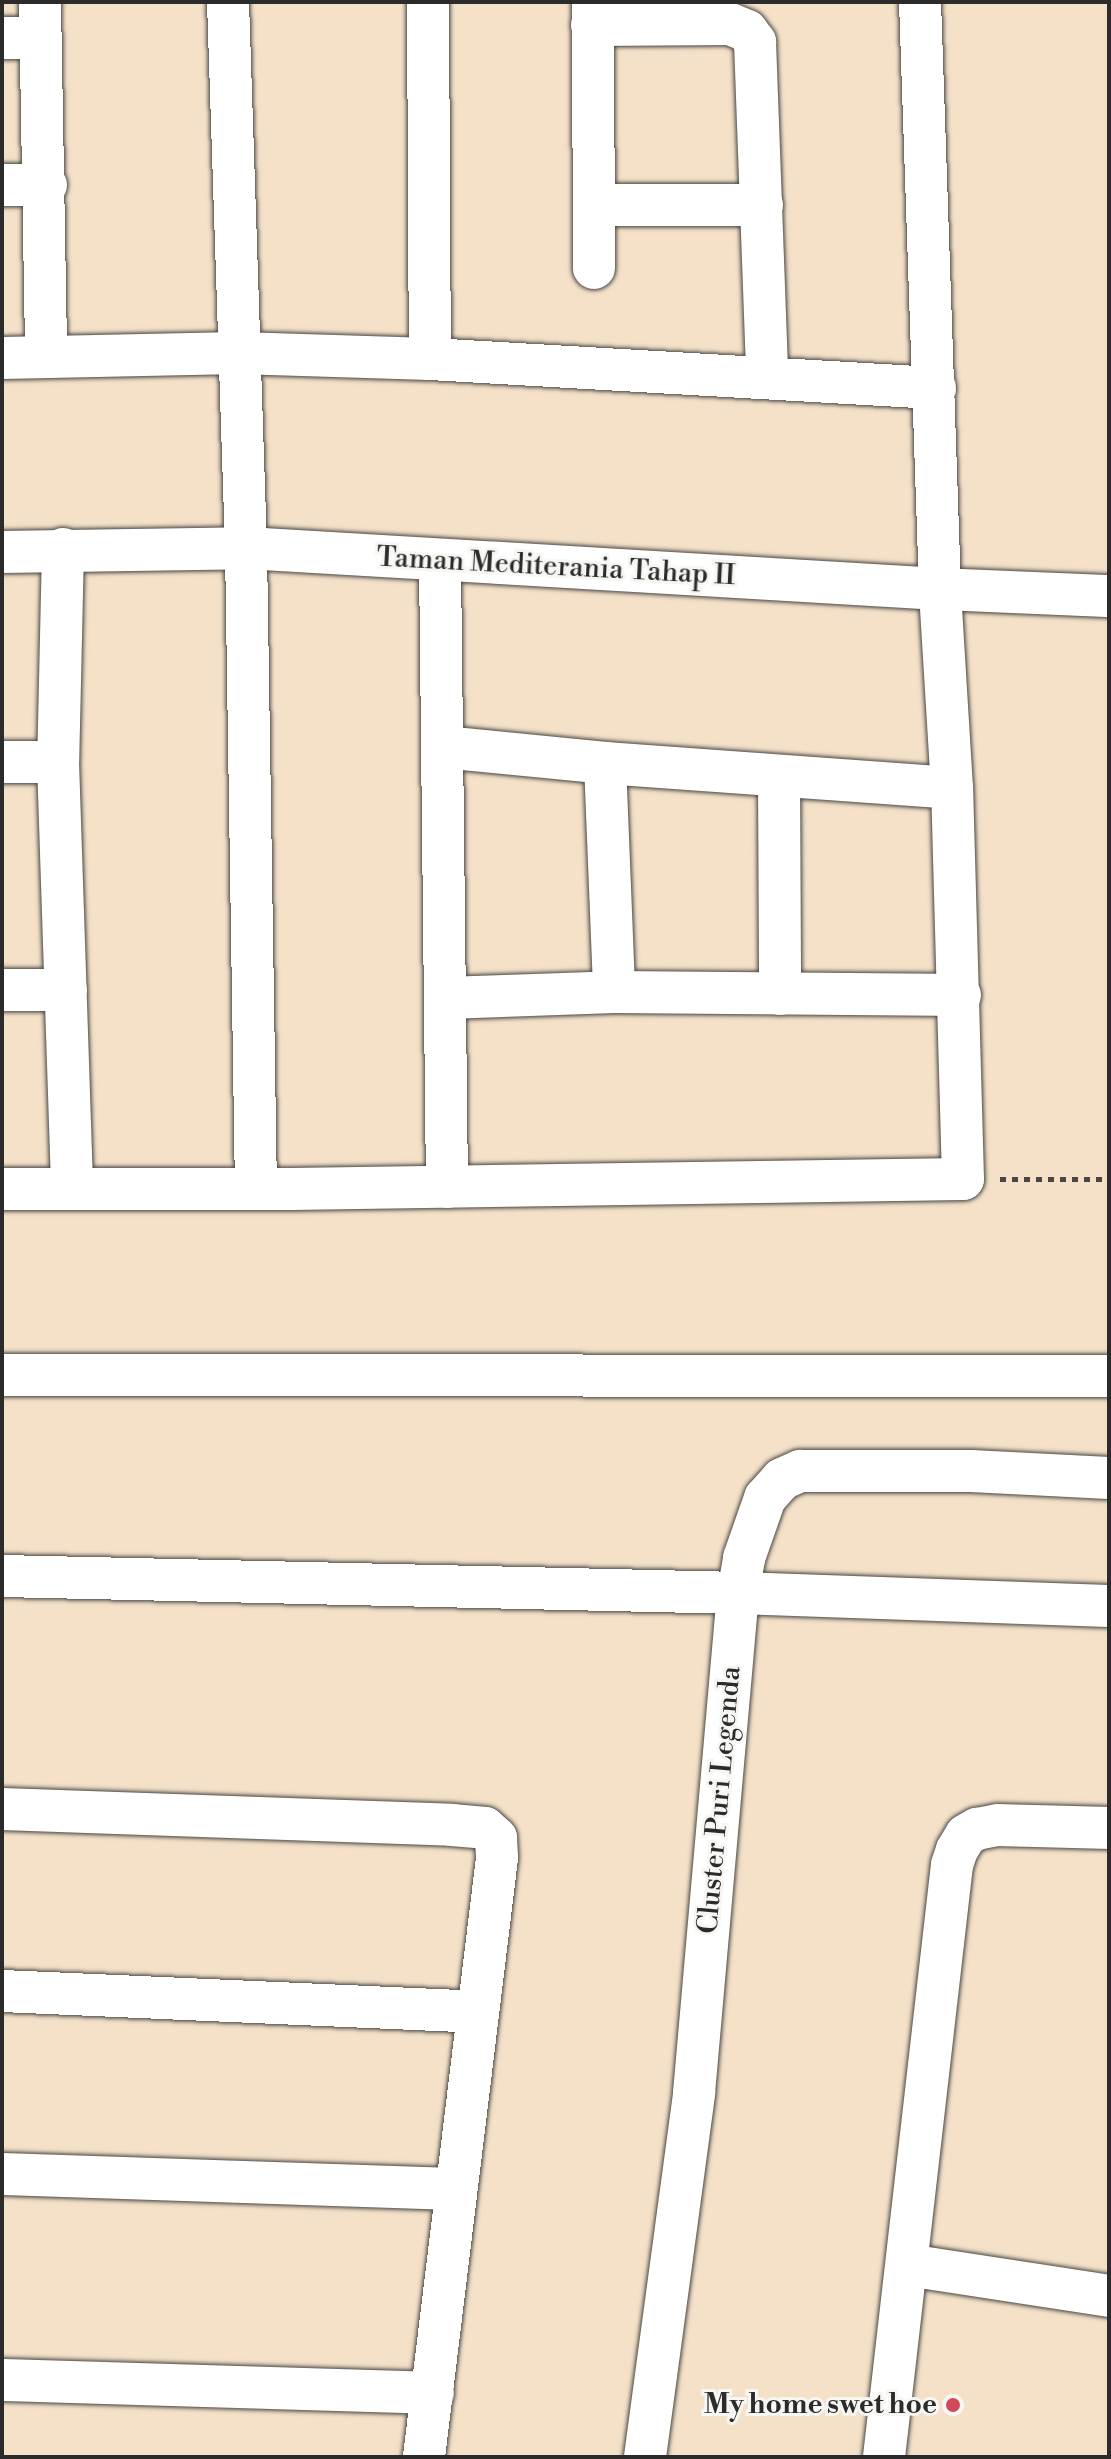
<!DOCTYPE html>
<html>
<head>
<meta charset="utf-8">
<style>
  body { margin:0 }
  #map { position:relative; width:1111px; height:2459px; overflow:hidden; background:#f4e1c8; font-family:"Libre Bodoni",serif }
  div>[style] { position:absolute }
  .path>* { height:5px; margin-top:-2.5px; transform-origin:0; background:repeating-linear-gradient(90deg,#494643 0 6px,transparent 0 12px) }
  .roads { filter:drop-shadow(0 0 2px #494643) drop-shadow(0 0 2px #494643) }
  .street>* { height:42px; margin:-21px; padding:0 21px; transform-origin:21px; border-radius:21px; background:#fff }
  .dots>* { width:22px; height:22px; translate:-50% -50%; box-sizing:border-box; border:4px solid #f6f6f2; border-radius:50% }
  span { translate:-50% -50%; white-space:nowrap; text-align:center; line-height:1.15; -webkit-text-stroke:6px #f6f6f2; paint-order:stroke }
  .street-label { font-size:28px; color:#2b2b2b }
  .poi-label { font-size:28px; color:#2b2b2b; font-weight:700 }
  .right { translate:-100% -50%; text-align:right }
  .frame { position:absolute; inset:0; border:4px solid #2b2b2b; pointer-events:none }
</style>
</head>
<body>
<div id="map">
  <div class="path">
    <i style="left:1000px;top:1179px;width:109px"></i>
  </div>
  <div class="roads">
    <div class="street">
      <i style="left:40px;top:2px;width:355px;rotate:89deg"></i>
      <i style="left:228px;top:2px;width:546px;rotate:88.11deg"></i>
      <i style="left:246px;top:548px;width:641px;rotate:89.11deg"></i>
      <i style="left:428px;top:2px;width:357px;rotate:89.7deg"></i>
      <i style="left:593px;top:2px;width:266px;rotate:89.8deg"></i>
      <i style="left:592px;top:25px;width:138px;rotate:-0.4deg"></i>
      <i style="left:730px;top:24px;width:18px;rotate:22deg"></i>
      <i style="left:747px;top:31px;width:14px;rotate:54deg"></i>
      <i style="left:755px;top:42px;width:335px;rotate:87.9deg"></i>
      <i style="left:2px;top:38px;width:38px"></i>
      <i style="left:2px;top:185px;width:44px"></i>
      <i style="left:595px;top:205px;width:167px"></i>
      <i style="left:2px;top:358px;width:236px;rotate:-1.2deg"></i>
      <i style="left:238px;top:353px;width:192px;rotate:1.8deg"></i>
      <i style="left:430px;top:359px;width:506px;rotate:3.29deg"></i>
      <i style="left:63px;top:549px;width:213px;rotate:91.3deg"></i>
      <i style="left:58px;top:762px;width:427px;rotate:88.1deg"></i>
      <i style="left:2px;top:552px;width:244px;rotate:-0.9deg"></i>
      <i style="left:246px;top:548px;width:695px;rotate:3.38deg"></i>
      <i style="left:940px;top:589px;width:169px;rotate:2.4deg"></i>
      <i style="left:440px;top:561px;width:626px;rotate:89.36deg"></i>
      <i style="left:443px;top:747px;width:163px;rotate:5.6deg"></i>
      <i style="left:605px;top:763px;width:348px;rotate:4.1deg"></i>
      <i style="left:2px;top:762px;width:56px"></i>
      <i style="left:605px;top:763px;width:229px;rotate:87.7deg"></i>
      <i style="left:779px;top:777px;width:217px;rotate:89.7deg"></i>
      <i style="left:2px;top:990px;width:64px"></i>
      <i style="left:446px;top:998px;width:168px;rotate:-2deg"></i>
      <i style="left:614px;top:992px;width:346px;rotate:0.5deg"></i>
      <i style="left:2px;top:1189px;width:289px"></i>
      <i style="left:291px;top:1189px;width:672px;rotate:-0.85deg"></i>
      <i style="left:963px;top:1179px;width:391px;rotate:-91.6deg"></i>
      <i style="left:952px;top:788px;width:199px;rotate:-93.5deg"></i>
      <i style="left:940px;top:589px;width:587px;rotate:-91.95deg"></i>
      <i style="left:2px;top:1375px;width:1107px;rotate:0.05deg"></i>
      <i style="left:2px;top:1576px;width:736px;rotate:1.32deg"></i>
      <i style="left:738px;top:1593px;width:371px;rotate:2deg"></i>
      <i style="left:2px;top:1809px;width:450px;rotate:2deg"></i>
      <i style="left:452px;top:1825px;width:33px;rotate:5deg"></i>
      <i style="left:485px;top:1828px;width:15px;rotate:42deg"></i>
      <i style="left:496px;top:1838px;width:20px;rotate:87deg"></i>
      <i style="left:497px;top:1858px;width:603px;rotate:96.95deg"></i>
      <i style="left:2px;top:1991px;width:475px;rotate:2.5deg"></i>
      <i style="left:2px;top:2174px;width:454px;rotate:1.9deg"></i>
      <i style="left:907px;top:2265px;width:204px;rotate:8.7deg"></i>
      <i style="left:2px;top:2380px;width:431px;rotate:1.7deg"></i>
      <i style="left:645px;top:2457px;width:367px;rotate:-82.3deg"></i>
      <i style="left:694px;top:2093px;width:502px;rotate:-84.97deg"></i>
      <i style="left:738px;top:1593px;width:36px;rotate:-80deg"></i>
      <i style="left:744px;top:1558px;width:64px;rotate:-70.7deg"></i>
      <i style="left:765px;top:1498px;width:25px;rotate:-48deg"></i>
      <i style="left:782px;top:1479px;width:20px;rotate:-24deg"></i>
      <i style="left:800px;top:1471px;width:171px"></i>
      <i style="left:971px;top:1471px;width:138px;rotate:2.9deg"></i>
      <i style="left:884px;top:2457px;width:596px;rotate:-83.45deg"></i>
      <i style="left:952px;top:1865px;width:16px;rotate:-72deg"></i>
      <i style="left:957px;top:1850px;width:17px;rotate:-59deg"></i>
      <i style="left:966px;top:1835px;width:13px;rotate:-29deg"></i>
      <i style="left:977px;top:1829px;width:21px;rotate:-11deg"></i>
      <i style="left:998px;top:1825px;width:111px;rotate:1.5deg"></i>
    </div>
  </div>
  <div class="dots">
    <i style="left:953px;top:2405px;background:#d1495b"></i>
  </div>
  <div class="street-label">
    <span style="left:556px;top:567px;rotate:3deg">Taman Mediterania Tahap II</span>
    <span style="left:720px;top:1800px;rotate:-85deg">Cluster Puri Legenda</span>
  </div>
  <div class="poi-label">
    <span class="right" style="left:937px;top:2405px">My home swet hoe</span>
  </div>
  <div class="frame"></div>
</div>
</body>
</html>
